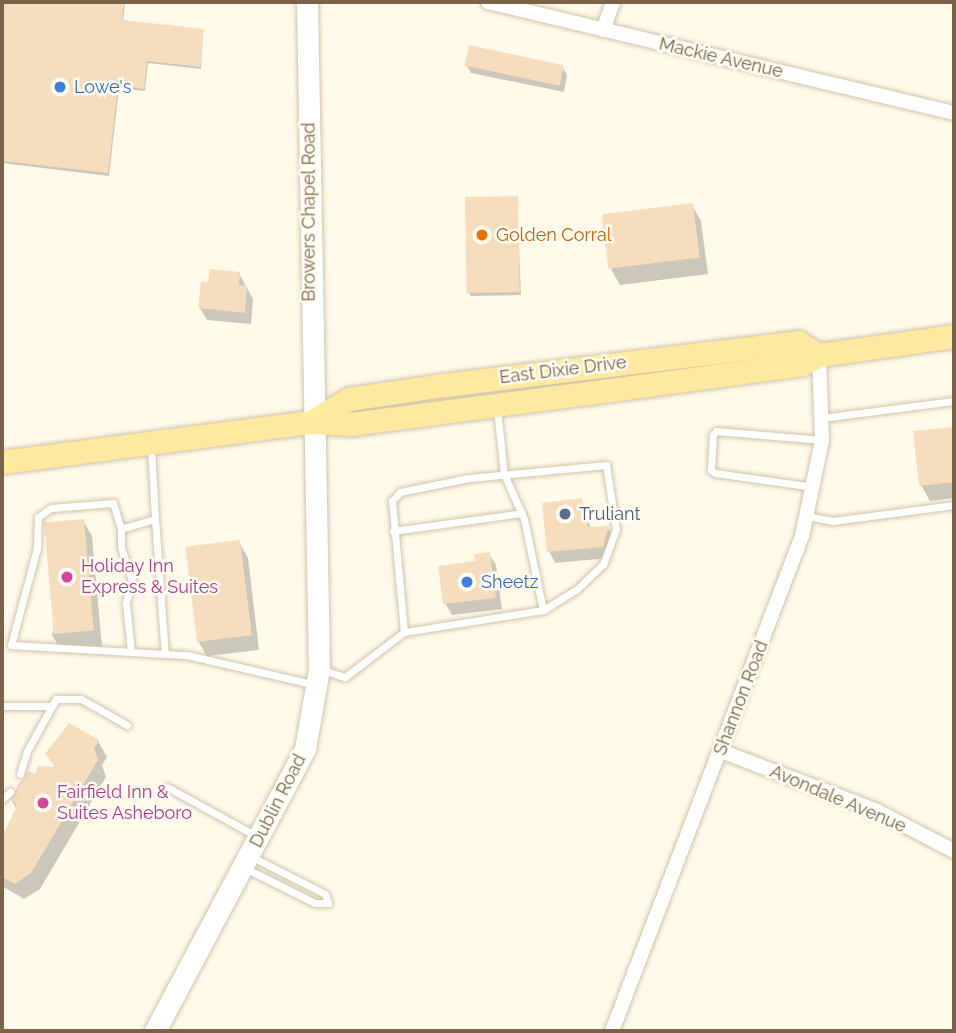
<!DOCTYPE html>
<html>
<head>
<meta charset="utf-8">
<style>
  body { margin:0 }
  #map { position:relative; width:956px; height:1033px; overflow:hidden; background:#fef9e9; font-family:Raleway,sans-serif }
  div>[style] { position:absolute }
  .shadow>* { inset:0; background:#0003 }
  .building>* { inset:0; background:#f5ddbe; transform-origin:0 0 }
  .roads { filter:drop-shadow(0 0 2px #d2c3ad) drop-shadow(0 0 2px #d2c3ad) }
  .lane>* { height:7px; margin:-3.5px; padding:0 3.5px; transform-origin:3.5px; border-radius:3.5px; background:#fff }
  .street>* { height:14px; margin:-7px; padding:0 7px; transform-origin:7px; border-radius:7px; background:#fff }
  .secondary>* { height:21px; margin:-10.5px; padding:0 10.5px; transform-origin:10.5px; border-radius:10.5px; background:#fff }
  .primary>* { height:23px; margin:-11.5px; padding:0 11.5px; transform-origin:11.5px; border-radius:11.5px; background:#ffea9f }
  .dots>* { width:19px; height:19px; translate:-50% -50%; box-sizing:border-box; border:4px solid #fffcf1; border-radius:50% }
  span { translate:-50% -50%; white-space:nowrap; text-align:center; line-height:1.15; -webkit-text-stroke:5px #fffcf1; paint-order:stroke }
  .street-label { font-size:18px; color:#7b634a }
  .shop-label { font-size:18px; color:#366cbe }
  .left { translate:0 -50%; text-align:left }
  .food-label { font-size:18px; color:#c56008 }
  .service-label { font-size:18px; color:#4e5e75 }
  .hotel-label { font-size:18px; color:#b23c85 }
  .frame { position:absolute; inset:0; border:4px solid #7b634a; pointer-events:none }
</style>
</head>
<body>
<div id="map">
  <div class="shadow">
    <i style="clip-path:polygon(2px 2px,125px 2px,123px 22px,203px 31px,201px 69px,148px 63px,145px 91px,119px 88px,109px 176px,2px 163px)"></i>
    <i style="clip-path:polygon(471px 47px,563px 68px,567px 75px,564px 92px,471px 73px,467px 66px)"></i>
    <i style="clip-path:polygon(517px 198px,521px 295px,471px 296px,469px 293px)"></i>
    <i style="clip-path:polygon(692px 205px,701px 221px,708px 274px,620px 285px,611px 269px)"></i>
    <i style="clip-path:polygon(239px 273px,253px 299px,251px 324px,207px 320px,200px 308px)"></i>
    <i style="clip-path:polygon(954px 428px,954px 498px,930px 501px,921px 485px,915px 433px)"></i>
    <i style="clip-path:polygon(581px 500px,591px 529px,608px 528px,615px 539px,609px 558px,555px 563px,549px 551px)"></i>
    <i style="clip-path:polygon(83px 521px,92px 536px,102px 647px,61px 650px,52px 635px)"></i>
    <i style="clip-path:polygon(239px 542px,248px 558px,259px 650px,207px 656px,198px 641px)"></i>
    <i style="clip-path:polygon(489px 554px,496px 565px,502px 609px,452px 615px,445px 603px)"></i>
    <i style="clip-path:polygon(98px 741px,107px 757px,102px 765px,106px 777px,40px 889px,24px 899px,2px 886px,2px 841px,17px 810px,12px 801px,18px 785px,29px 773px,36px 776px,56px 769px,47px 754px)"></i>
  </div>
  <div class="building">
    <i style="clip-path:polygon(2px 2px,124px 2px,122px 20px,204px 29px,200px 67px,147px 61px,144px 89px,118px 86px,108px 173px,2px 161px)"></i>
    <i style="left:469px;top:45px;width:97px;height:21px;rotate:12deg"></i>
    <i style="left:518px;top:196px;width:96px;height:53px;rotate:89deg"></i>
    <i style="left:693px;top:203px;width:55px;height:92px;rotate:83deg"></i>
    <i style="clip-path:polygon(210px 269px,240px 272px,239px 285px,247px 285px,245px 313px,198px 308px,201px 282px,208px 282px)"></i>
    <i style="clip-path:polygon(954px 427px,954px 482px,919px 486px,913px 431px)"></i>
    <i style="clip-path:polygon(582px 498px,588px 527px,609px 526px,603px 547px,547px 552px,542px 503px)"></i>
    <i style="left:84px;top:519px;width:112px;height:40px;rotate:85deg"></i>
    <i style="left:240px;top:540px;width:96px;height:55px;rotate:83deg"></i>
    <i style="clip-path:polygon(490px 552px,496px 598px,443px 604px,438px 566px,475px 561px,474px 554px)"></i>
    <i style="clip-path:polygon(69px 723px,99px 740px,94px 748px,98px 760px,31px 873px,15px 884px,2px 877px,2px 837px,17px 805px,11px 799px,28px 771px,35px 774px,38px 766px,56px 767px,45px 754px)"></i>
  </div>
  <div class="roads">
    <div class="lane">
      <i style="left:497px;top:409px;width:65px;rotate:83.9deg"></i>
      <i style="left:504px;top:474px;width:49px;rotate:66deg"></i>
      <i style="left:524px;top:519px;width:93px;rotate:78.2deg"></i>
      <i style="left:821px;top:418px;width:134px;rotate:-7.3deg"></i>
      <i style="left:151px;top:447px;width:72px;rotate:86.8deg"></i>
      <i style="left:155px;top:519px;width:35px;rotate:164deg"></i>
      <i style="left:121px;top:529px;width:27px;rotate:-107deg"></i>
      <i style="left:113px;top:503px;width:62px;rotate:175.4deg"></i>
      <i style="left:51px;top:508px;width:16px;rotate:145deg"></i>
      <i style="left:38px;top:517px;width:31px;rotate:92deg"></i>
      <i style="left:37px;top:548px;width:100px;rotate:105deg"></i>
      <i style="left:11px;top:645px;width:176px;rotate:3.3deg"></i>
      <i style="left:187px;top:655px;width:128px;rotate:13.1deg"></i>
      <i style="left:606px;top:465px;width:65px;rotate:81.1deg"></i>
      <i style="left:616px;top:529px;width:37px;rotate:110deg"></i>
      <i style="left:603px;top:564px;width:36px;rotate:136deg"></i>
      <i style="left:577px;top:589px;width:40px;rotate:148deg"></i>
      <i style="left:543px;top:610px;width:141px;rotate:171deg"></i>
      <i style="left:404px;top:632px;width:132px;rotate:-95.2deg"></i>
      <i style="left:392px;top:501px;width:12px;rotate:-48deg"></i>
      <i style="left:400px;top:492px;width:70px;rotate:-11.5deg"></i>
      <i style="left:469px;top:478px;width:138px;rotate:-5.4deg"></i>
      <i style="left:814px;top:487px;width:100px;rotate:-172deg"></i>
      <i style="left:715px;top:473px;width:5px;rotate:-143deg"></i>
      <i style="left:711px;top:470px;width:35px;rotate:-87deg"></i>
      <i style="left:713px;top:435px;width:5px;rotate:-53deg"></i>
      <i style="left:716px;top:431px;width:106px;rotate:4.9deg"></i>
      <i style="left:807px;top:516px;width:26px;rotate:11deg"></i>
      <i style="left:833px;top:521px;width:122px;rotate:-7.5deg"></i>
      <i style="left:155px;top:519px;width:135px;rotate:85.8deg"></i>
      <i style="left:121px;top:529px;width:18px;rotate:90deg"></i>
      <i style="left:121px;top:547px;width:35px;rotate:72deg"></i>
      <i style="left:132px;top:580px;width:24px;rotate:105deg"></i>
      <i style="left:126px;top:603px;width:49px;rotate:84.2deg"></i>
      <i style="left:393px;top:531px;width:130px;rotate:-7.9deg"></i>
      <i style="left:323px;top:670px;width:23px;rotate:18deg"></i>
      <i style="left:345px;top:677px;width:74px;rotate:-37.3deg"></i>
      <i style="left:2px;top:706px;width:47px"></i>
      <i style="left:20px;top:774px;width:24px;rotate:-73deg"></i>
      <i style="left:27px;top:751px;width:60px;rotate:-60.9deg"></i>
      <i style="left:56px;top:699px;width:25px"></i>
      <i style="left:81px;top:699px;width:53px;rotate:29.5deg"></i>
      <i style="left:167px;top:787px;width:102px;rotate:28.8deg"></i>
      <i style="left:2px;top:799px;width:11px;rotate:-41deg"></i>
      <i style="left:243px;top:867px;width:80px;rotate:26.6deg"></i>
      <i style="left:315px;top:903px;width:13px"></i>
      <i style="left:328px;top:903px;width:9px;rotate:-108deg"></i>
      <i style="left:325px;top:894px;width:84px;rotate:-153.1deg"></i>
    </div>
    <div class="street">
      <i style="left:488px;top:2px;width:479px;rotate:13.4deg"></i>
      <i style="left:603px;top:30px;width:30px;rotate:-70deg"></i>
      <i style="left:721px;top:751px;width:167px;rotate:21deg"></i>
      <i style="left:877px;top:811px;width:87px;rotate:27.5deg"></i>
      <i style="left:612px;top:1031px;width:530px;rotate:-69deg"></i>
      <i style="left:802px;top:536px;width:98px;rotate:-78.2deg"></i>
      <i style="left:822px;top:440px;width:85px;rotate:-92deg"></i>
    </div>
    <div class="secondary">
      <i style="left:155px;top:1031px;width:319px;rotate:-62deg"></i>
      <i style="left:305px;top:749px;width:81px;rotate:-80.1deg"></i>
      <i style="left:319px;top:669px;width:667px;rotate:-91.03deg"></i>
    </div>
    <div class="primary">
      <i style="left:311px;top:422px;width:44px;rotate:-31.2deg"></i>
      <i style="left:349px;top:399px;width:96px;rotate:-8.4deg"></i>
      <i style="left:444px;top:385px;width:357px;rotate:-6.9deg"></i>
      <i style="left:798px;top:342px;width:25px;rotate:32deg"></i>
      <i style="left:2px;top:462px;width:312px;rotate:-7.4deg"></i>
      <i style="left:311px;top:422px;width:40px;rotate:2.9deg"></i>
      <i style="left:351px;top:424px;width:239px;rotate:-7.5deg"></i>
      <i style="left:588px;top:393px;width:216px;rotate:-7.7deg"></i>
      <i style="left:802px;top:364px;width:19px;rotate:-28deg"></i>
      <i style="left:819px;top:355px;width:136px;rotate:-8deg"></i>
    </div>
  </div>
  <div class="dots">
    <i style="left:60px;top:87px;background:#3f7fe0"></i>
    <i style="left:482px;top:235px;background:#e8710a"></i>
    <i style="left:565px;top:514px;background:#5c6f8a"></i>
    <i style="left:67px;top:577px;background:#d1479c"></i>
    <i style="left:467px;top:582px;background:#3f7fe0"></i>
    <i style="left:43px;top:803px;background:#d1479c"></i>
  </div>
  <div class="street-label">
    <span style="left:721px;top:58px;rotate:13deg">Mackie Avenue</span>
    <span style="left:309px;top:212px;rotate:-90deg">Browers Chapel Road</span>
    <span style="left:563px;top:370px;rotate:-7deg">East Dixie Drive</span>
    <span style="left:741px;top:698px;rotate:-69deg">Shannon Road</span>
    <span style="left:838px;top:799px;rotate:23deg">Avondale Avenue</span>
    <span style="left:278px;top:801px;rotate:-63deg">Dublin Road</span>
  </div>
  <div class="shop-label">
    <span class="left" style="left:74px;top:87px">Lowe's</span>
    <span class="left" style="left:481px;top:582px">Sheetz</span>
  </div>
  <div class="food-label">
    <span class="left" style="left:496px;top:235px">Golden Corral</span>
  </div>
  <div class="service-label">
    <span class="left" style="left:579px;top:514px">Truliant</span>
  </div>
  <div class="hotel-label">
    <span class="left" style="left:81px;top:577px">Holiday Inn<br>Express &amp; Suites</span>
    <span class="left" style="left:57px;top:803px">Fairfield Inn &amp;<br>Suites Asheboro</span>
  </div>
  <div class="frame"></div>
</div>
</body>
</html>
